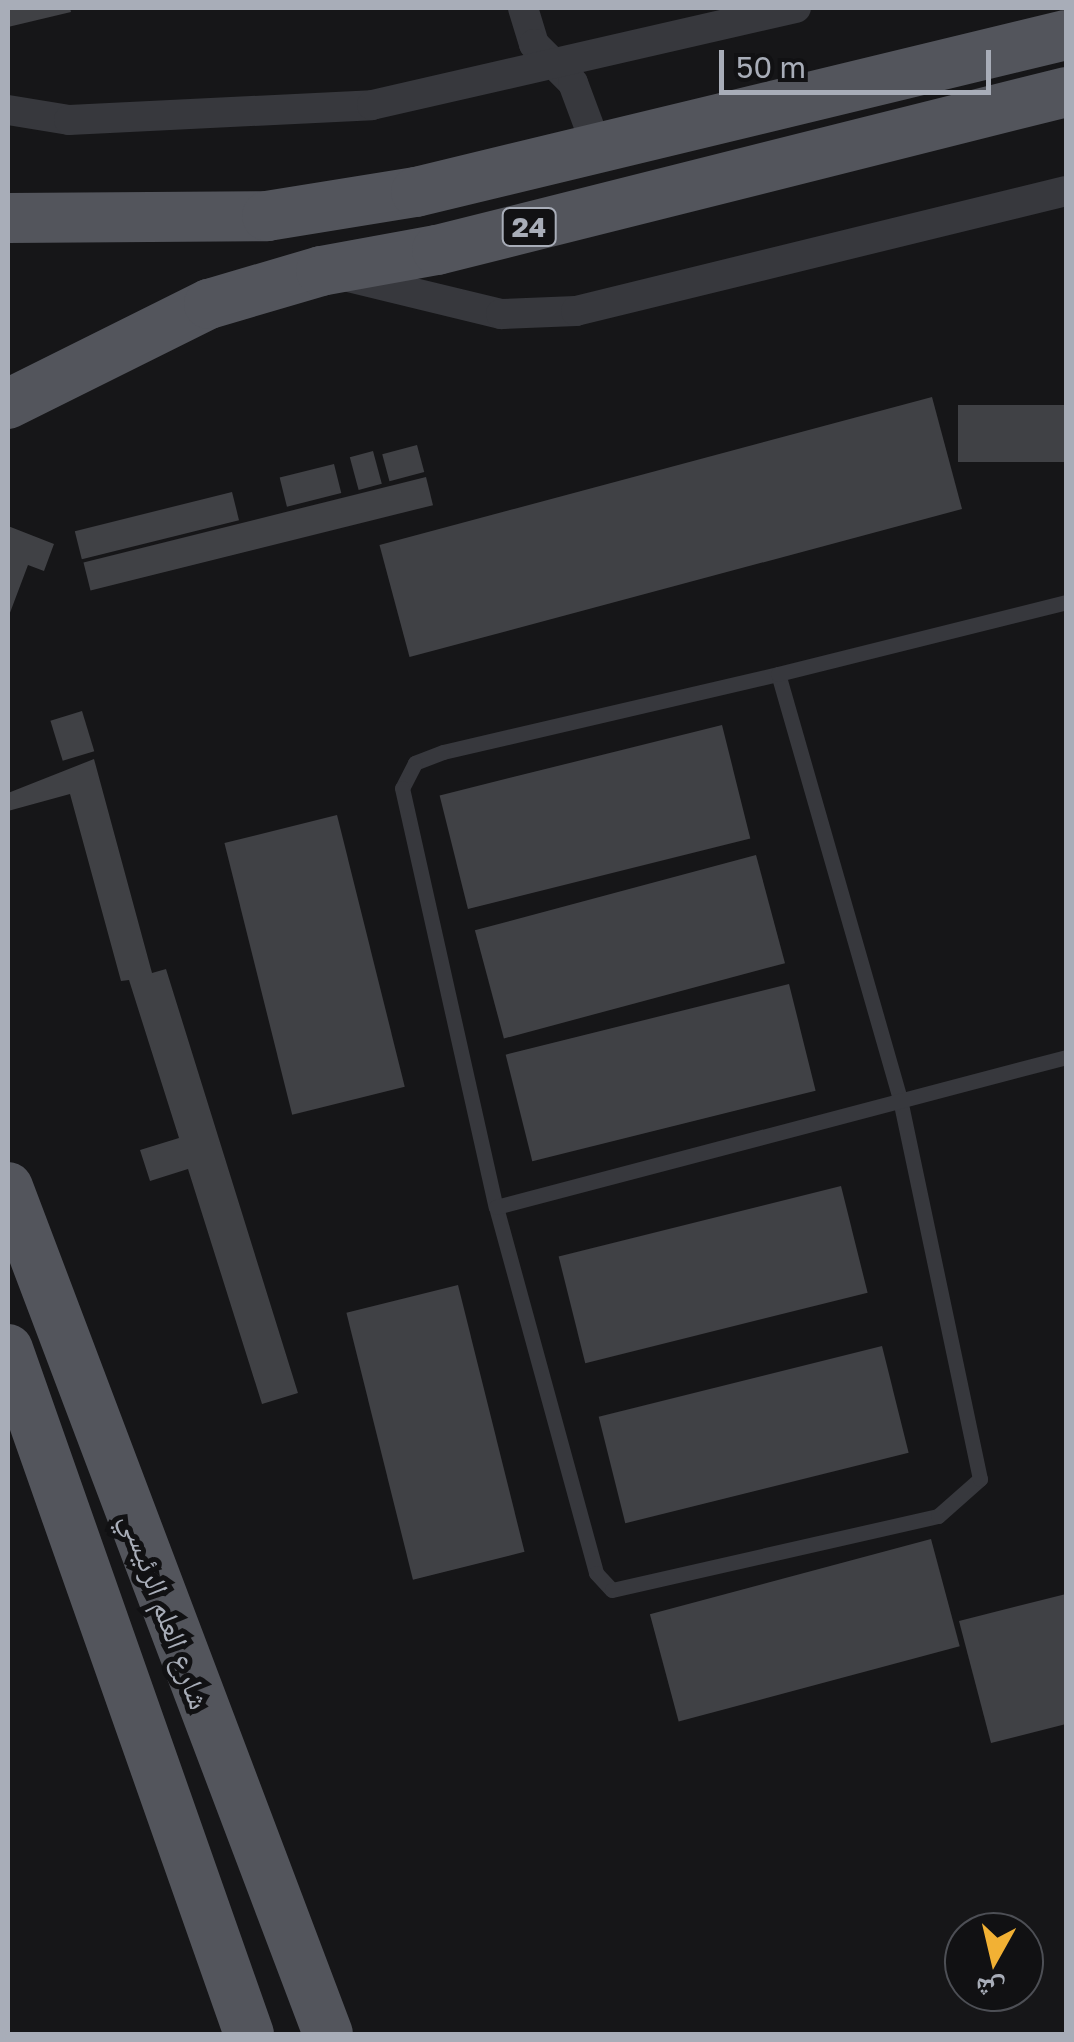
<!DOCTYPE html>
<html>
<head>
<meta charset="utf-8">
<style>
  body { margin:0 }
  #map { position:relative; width:1074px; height:2042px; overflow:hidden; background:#161618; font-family:"Golos Text","Noto Naskh Arabic",sans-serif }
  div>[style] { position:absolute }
  .building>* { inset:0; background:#404145; transform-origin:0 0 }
  .service>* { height:15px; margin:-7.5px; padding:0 7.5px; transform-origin:7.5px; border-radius:7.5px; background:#37383d }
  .minor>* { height:30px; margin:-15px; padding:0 15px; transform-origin:15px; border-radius:15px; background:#37383d }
  .primary>* { height:50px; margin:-25px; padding:0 25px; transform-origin:25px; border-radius:25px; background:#53555c }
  span { translate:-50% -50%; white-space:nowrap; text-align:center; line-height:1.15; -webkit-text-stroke:10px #111113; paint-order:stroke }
  .shield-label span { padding:2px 8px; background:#111113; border:2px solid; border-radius:8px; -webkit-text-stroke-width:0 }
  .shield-label { font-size:28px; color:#a8adb8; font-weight:700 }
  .street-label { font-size:30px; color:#a8adb8 }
  .frame { position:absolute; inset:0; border:10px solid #a8adb8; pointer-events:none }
  .north { position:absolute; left:944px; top:1912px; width:100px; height:100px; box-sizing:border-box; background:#111113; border:2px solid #4d4f55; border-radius:50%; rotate:188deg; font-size:28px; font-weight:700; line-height:40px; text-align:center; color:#a8adb8 }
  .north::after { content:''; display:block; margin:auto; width:35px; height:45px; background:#f2b134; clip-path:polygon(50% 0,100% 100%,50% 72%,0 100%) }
  .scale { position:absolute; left:719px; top:50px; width:272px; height:45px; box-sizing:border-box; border:5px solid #a8adb8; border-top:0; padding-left:12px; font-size:30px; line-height:35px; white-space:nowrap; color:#a8adb8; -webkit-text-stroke:8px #111113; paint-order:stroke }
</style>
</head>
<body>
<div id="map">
  <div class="building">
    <i style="clip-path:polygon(8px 8px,70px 8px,71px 12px,8px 27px)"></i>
    <i style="left:932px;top:397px;width:116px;height:572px;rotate:75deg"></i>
    <i style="left:1066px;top:405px;width:57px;height:108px;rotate:90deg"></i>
    <i style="left:417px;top:445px;width:28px;height:36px;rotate:75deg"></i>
    <i style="left:373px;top:451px;width:34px;height:24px;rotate:75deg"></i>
    <i style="left:334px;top:464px;width:30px;height:56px;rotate:76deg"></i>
    <i style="left:426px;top:477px;width:29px;height:353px;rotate:76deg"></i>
    <i style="left:232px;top:492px;width:29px;height:162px;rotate:76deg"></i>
    <i style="clip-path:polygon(8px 526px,54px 544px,44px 571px,28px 565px,8px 618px)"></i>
    <i style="left:82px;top:711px;width:42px;height:33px;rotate:73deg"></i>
    <i style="left:722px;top:725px;width:117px;height:291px;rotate:76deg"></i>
    <i style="clip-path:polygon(94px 759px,152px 973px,166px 969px,298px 1393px,262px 1404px,188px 1169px,150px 1181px,140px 1150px,179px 1138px,129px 980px,121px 981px,70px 794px,8px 811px,8px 793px)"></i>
    <i style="left:337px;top:815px;width:280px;height:116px;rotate:76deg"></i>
    <i style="left:756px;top:855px;width:112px;height:291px;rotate:75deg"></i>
    <i style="left:789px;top:984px;width:110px;height:292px;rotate:76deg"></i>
    <i style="left:841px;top:1186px;width:110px;height:291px;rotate:76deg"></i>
    <i style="left:458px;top:1285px;width:275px;height:115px;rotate:76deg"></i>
    <i style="left:882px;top:1346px;width:110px;height:292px;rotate:76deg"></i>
    <i style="left:931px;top:1539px;width:111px;height:291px;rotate:75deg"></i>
    <i style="clip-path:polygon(1066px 1594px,1066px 1724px,991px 1743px,959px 1621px)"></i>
  </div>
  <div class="service">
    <i style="left:778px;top:674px;width:344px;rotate:166.9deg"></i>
    <i style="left:443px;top:752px;width:30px;rotate:159deg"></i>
    <i style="left:415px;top:763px;width:28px;rotate:117deg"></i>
    <i style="left:402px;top:788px;width:429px;rotate:77.4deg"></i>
    <i style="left:496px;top:1207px;width:379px;rotate:74.7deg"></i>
    <i style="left:596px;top:1573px;width:23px;rotate:47deg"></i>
    <i style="left:612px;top:1590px;width:334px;rotate:-12.8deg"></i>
    <i style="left:938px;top:1516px;width:56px;rotate:-41.4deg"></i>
    <i style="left:980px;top:1479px;width:388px;rotate:-101.9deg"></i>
    <i style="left:900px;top:1099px;width:442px;rotate:-106deg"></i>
    <i style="left:778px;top:674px;width:297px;rotate:-14deg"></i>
    <i style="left:496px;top:1207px;width:589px;rotate:-14.74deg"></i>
  </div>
  <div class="minor">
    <i style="left:523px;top:8px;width:38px;rotate:73deg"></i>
    <i style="left:534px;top:44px;width:55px;rotate:45deg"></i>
    <i style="left:573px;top:83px;width:75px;rotate:69.6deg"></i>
    <i style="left:8px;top:110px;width:62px;rotate:9.3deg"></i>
    <i style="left:69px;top:120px;width:303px;rotate:-2.8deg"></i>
    <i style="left:372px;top:105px;width:435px;rotate:-12.9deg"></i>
    <i style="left:344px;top:276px;width:162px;rotate:13.6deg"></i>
    <i style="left:501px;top:314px;width:75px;rotate:-2.3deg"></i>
    <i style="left:576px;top:311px;width:504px;rotate:-13.76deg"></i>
  </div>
  <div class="primary">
    <i style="left:8px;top:218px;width:259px;rotate:-0.4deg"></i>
    <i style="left:267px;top:216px;width:151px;rotate:-9.2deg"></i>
    <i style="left:416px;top:192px;width:669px;rotate:-13.58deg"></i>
    <i style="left:8px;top:404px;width:225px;rotate:-26.5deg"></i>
    <i style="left:209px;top:304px;width:117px;rotate:-16.4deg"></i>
    <i style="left:321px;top:271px;width:118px;rotate:-10.3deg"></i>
    <i style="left:437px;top:250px;width:649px;rotate:-14.1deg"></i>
    <i style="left:8px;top:1187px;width:905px;rotate:69.3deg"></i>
    <i style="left:8px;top:1349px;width:726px;rotate:70.62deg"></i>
  </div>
  <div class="shield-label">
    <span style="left:529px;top:227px">24</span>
  </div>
  <div class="street-label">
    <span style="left:166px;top:1611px;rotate:70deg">شارع العلم الرئيسي</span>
  </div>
  <div class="frame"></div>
  <div class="north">ش</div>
  <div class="scale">50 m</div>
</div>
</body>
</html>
